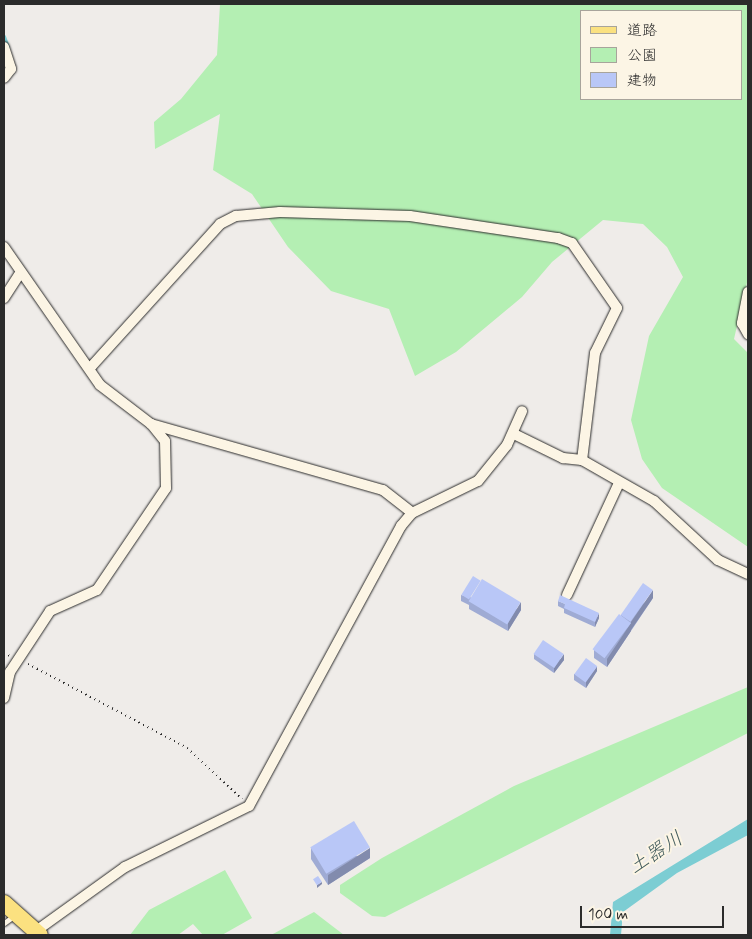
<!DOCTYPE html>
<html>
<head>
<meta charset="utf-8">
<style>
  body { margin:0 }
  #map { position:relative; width:752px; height:939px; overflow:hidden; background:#efece9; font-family:Mynerve,"Klee One",sans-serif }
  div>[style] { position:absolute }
  .green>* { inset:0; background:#b4efb3 }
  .water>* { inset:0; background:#7ccdd3 }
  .stream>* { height:3px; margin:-1.5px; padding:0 1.5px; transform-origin:1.5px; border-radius:1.5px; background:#7ccdd3 }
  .path>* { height:2px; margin-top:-1px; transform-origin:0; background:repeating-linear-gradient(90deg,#2b2b2b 0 1px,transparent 0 5px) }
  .roads { filter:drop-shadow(0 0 1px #2b2b2b) drop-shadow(0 0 1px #2b2b2b) }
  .service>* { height:5px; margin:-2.5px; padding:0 2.5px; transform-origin:2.5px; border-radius:2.5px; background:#fcf5e5 }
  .minor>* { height:10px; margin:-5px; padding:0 5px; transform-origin:5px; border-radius:5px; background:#fcf5e5 }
  .primary>* { height:16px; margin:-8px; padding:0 8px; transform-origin:8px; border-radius:8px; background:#fbe180 }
  .wall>* { inset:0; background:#9fabd4 }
  .shaded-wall>* { inset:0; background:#828bad }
  .building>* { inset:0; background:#b9c7f7; transform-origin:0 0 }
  span { translate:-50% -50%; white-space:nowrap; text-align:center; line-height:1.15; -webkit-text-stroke:4px #fcf5e5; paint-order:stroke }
  .water-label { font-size:20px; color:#435c5d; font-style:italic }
  .frame { position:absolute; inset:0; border:5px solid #2b2b2b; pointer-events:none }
  .legend { position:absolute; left:580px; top:10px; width:162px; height:90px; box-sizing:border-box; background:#fcf5e5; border:1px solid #a8a49b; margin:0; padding:6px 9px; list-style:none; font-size:15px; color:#2b2b2b }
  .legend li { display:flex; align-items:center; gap:10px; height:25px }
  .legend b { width:25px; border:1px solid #a8a49b }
  .scale { position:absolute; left:580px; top:906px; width:144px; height:22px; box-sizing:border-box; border:2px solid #2b2b2b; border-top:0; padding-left:6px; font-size:15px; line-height:18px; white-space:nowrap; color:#2b2b2b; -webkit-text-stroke:4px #fcf5e5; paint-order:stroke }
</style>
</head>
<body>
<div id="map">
  <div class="green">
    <i style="clip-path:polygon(evenodd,220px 4px,748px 4px,748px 278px,734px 339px,748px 353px,748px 547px,662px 488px,642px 459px,631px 420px,649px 336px,683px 277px,667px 247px,643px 224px,603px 220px,552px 262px,522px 297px,456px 352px,415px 376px,389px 309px,331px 291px,288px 247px,252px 194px,213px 170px,220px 114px,155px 149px,154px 122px,181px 99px,217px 55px,220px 4px,581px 11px,741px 11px,741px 99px,581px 99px,581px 11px)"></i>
    <i style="clip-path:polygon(748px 687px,748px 733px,385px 917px,372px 916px,340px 893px,340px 885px,382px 858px,514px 786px)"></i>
    <i style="clip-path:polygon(225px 870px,252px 918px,222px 935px,203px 935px,193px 924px,178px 935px,130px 935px,149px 910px)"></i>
    <i style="clip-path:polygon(314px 912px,344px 935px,271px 935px)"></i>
  </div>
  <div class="water">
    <i style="clip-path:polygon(748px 819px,748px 835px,677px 873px,623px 912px,621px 935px,610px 935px,613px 902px)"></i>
  </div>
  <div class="stream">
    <i style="left:4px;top:36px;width:12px;rotate:70deg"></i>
  </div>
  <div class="path">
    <i style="left:4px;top:653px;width:7px;rotate:27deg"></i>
    <i style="left:28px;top:664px;width:180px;rotate:27.8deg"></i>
    <i style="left:187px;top:748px;width:75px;rotate:42.8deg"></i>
  </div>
  <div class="roads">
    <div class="service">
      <i style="left:4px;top:923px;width:14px;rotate:-36deg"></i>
    </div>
    <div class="minor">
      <i style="left:4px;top:47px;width:23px;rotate:72deg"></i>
      <i style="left:11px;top:69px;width:11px;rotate:128deg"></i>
      <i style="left:4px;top:247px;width:168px;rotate:55.2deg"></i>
      <i style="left:100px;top:385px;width:64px;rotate:37.4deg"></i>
      <i style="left:151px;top:424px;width:241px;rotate:15.9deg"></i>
      <i style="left:383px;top:490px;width:37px;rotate:38deg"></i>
      <i style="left:748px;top:292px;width:32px;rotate:101deg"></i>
      <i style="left:742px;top:323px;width:13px;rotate:61deg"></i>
      <i style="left:4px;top:298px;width:30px;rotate:-57deg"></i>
      <i style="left:90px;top:368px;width:194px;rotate:-47.9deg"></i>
      <i style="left:220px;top:224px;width:18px;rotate:-27deg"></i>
      <i style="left:236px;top:216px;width:44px;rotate:-5.2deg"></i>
      <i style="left:280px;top:212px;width:130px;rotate:1.8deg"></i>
      <i style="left:410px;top:216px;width:150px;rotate:8.5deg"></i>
      <i style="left:558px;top:238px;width:15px;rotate:20deg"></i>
      <i style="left:572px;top:243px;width:79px;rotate:55.3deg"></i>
      <i style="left:617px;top:308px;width:50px;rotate:116.1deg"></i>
      <i style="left:595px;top:353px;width:108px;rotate:96.9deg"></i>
      <i style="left:514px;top:434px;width:55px;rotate:26.1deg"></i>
      <i style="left:563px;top:458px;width:19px;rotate:6deg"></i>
      <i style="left:582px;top:460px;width:83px;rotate:29.7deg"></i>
      <i style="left:654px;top:501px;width:87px;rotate:42.7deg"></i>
      <i style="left:718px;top:560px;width:33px;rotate:25deg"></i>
      <i style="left:567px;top:595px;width:123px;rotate:-65.1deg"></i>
      <i style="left:4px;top:698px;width:27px;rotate:-77deg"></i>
      <i style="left:10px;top:672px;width:73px;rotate:-56.7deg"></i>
      <i style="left:50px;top:611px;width:51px;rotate:-24.1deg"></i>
      <i style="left:97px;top:590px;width:123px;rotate:-55.9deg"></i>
      <i style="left:166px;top:488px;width:47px;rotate:-91.2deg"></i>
      <i style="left:165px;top:441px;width:22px;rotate:-129deg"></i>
      <i style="left:36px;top:931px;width:110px;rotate:-35.7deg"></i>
      <i style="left:125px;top:867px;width:138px;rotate:-26.2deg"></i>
      <i style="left:249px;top:806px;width:319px;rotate:-61.5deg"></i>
      <i style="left:401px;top:526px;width:17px;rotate:-50deg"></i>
      <i style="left:412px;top:513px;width:73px;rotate:-25.9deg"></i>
      <i style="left:478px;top:481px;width:46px;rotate:-51.1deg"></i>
      <i style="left:507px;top:445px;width:37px;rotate:-66deg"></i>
    </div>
    <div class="primary">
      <i style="left:4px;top:903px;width:48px;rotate:41.6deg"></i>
    </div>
  </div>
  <div class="wall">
    <i style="clip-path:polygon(461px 595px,521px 610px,508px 631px,469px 609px,469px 605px,461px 601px)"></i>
    <i style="clip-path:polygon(653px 598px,607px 667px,594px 658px,594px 650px,621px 616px,621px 615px)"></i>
    <i style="clip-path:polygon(558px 601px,599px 618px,595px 627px,564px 613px,564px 609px,558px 606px)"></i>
    <i style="clip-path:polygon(534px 654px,564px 660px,554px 673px,534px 659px)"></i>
    <i style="clip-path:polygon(597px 671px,586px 688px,574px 680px,574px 674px)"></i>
    <i style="clip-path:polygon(311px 848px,370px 858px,328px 885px,311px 859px)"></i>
  </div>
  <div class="shaded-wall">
    <i style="clip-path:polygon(653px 590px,653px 598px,631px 630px,631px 622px)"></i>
    <i style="clip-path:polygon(521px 602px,521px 610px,508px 631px,508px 623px)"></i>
    <i style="clip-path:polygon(599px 613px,599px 618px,595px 627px,595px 622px)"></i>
    <i style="clip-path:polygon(631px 623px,631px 631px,607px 667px,607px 659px)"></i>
    <i style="clip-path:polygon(564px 654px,564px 660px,554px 673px,554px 668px)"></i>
    <i style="clip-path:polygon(597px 666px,597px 671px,586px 688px,586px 682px)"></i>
    <i style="clip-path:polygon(370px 848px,370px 858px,328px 885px,328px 875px)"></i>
    <i style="clip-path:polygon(322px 882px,322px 884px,317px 888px,317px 885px)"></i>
  </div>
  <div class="building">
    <i style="left:473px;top:576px;width:9px;height:22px;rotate:32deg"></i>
    <i style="left:482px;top:579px;width:45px;height:26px;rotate:31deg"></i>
    <i style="left:643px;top:583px;width:12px;height:39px;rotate:35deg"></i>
    <i style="clip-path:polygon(560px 595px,599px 613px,595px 622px,564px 608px,565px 604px,558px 601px)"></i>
    <i style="left:619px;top:614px;width:15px;height:44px;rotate:37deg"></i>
    <i style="left:543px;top:640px;width:25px;height:17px;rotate:34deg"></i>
    <i style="left:586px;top:658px;width:14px;height:20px;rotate:36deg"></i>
    <i style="left:354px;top:821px;width:31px;height:51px;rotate:59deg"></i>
    <i style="left:318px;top:876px;width:7px;height:6px;rotate:56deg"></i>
  </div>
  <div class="water-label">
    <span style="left:656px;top:853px;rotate:-33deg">土器川</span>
  </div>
  <div class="frame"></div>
  <ul class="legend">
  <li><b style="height:6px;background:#fbe180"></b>道路</li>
  <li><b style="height:14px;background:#b4efb3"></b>公園</li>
  <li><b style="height:14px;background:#b9c7f7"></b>建物</li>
  </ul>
  <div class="scale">100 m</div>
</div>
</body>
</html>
